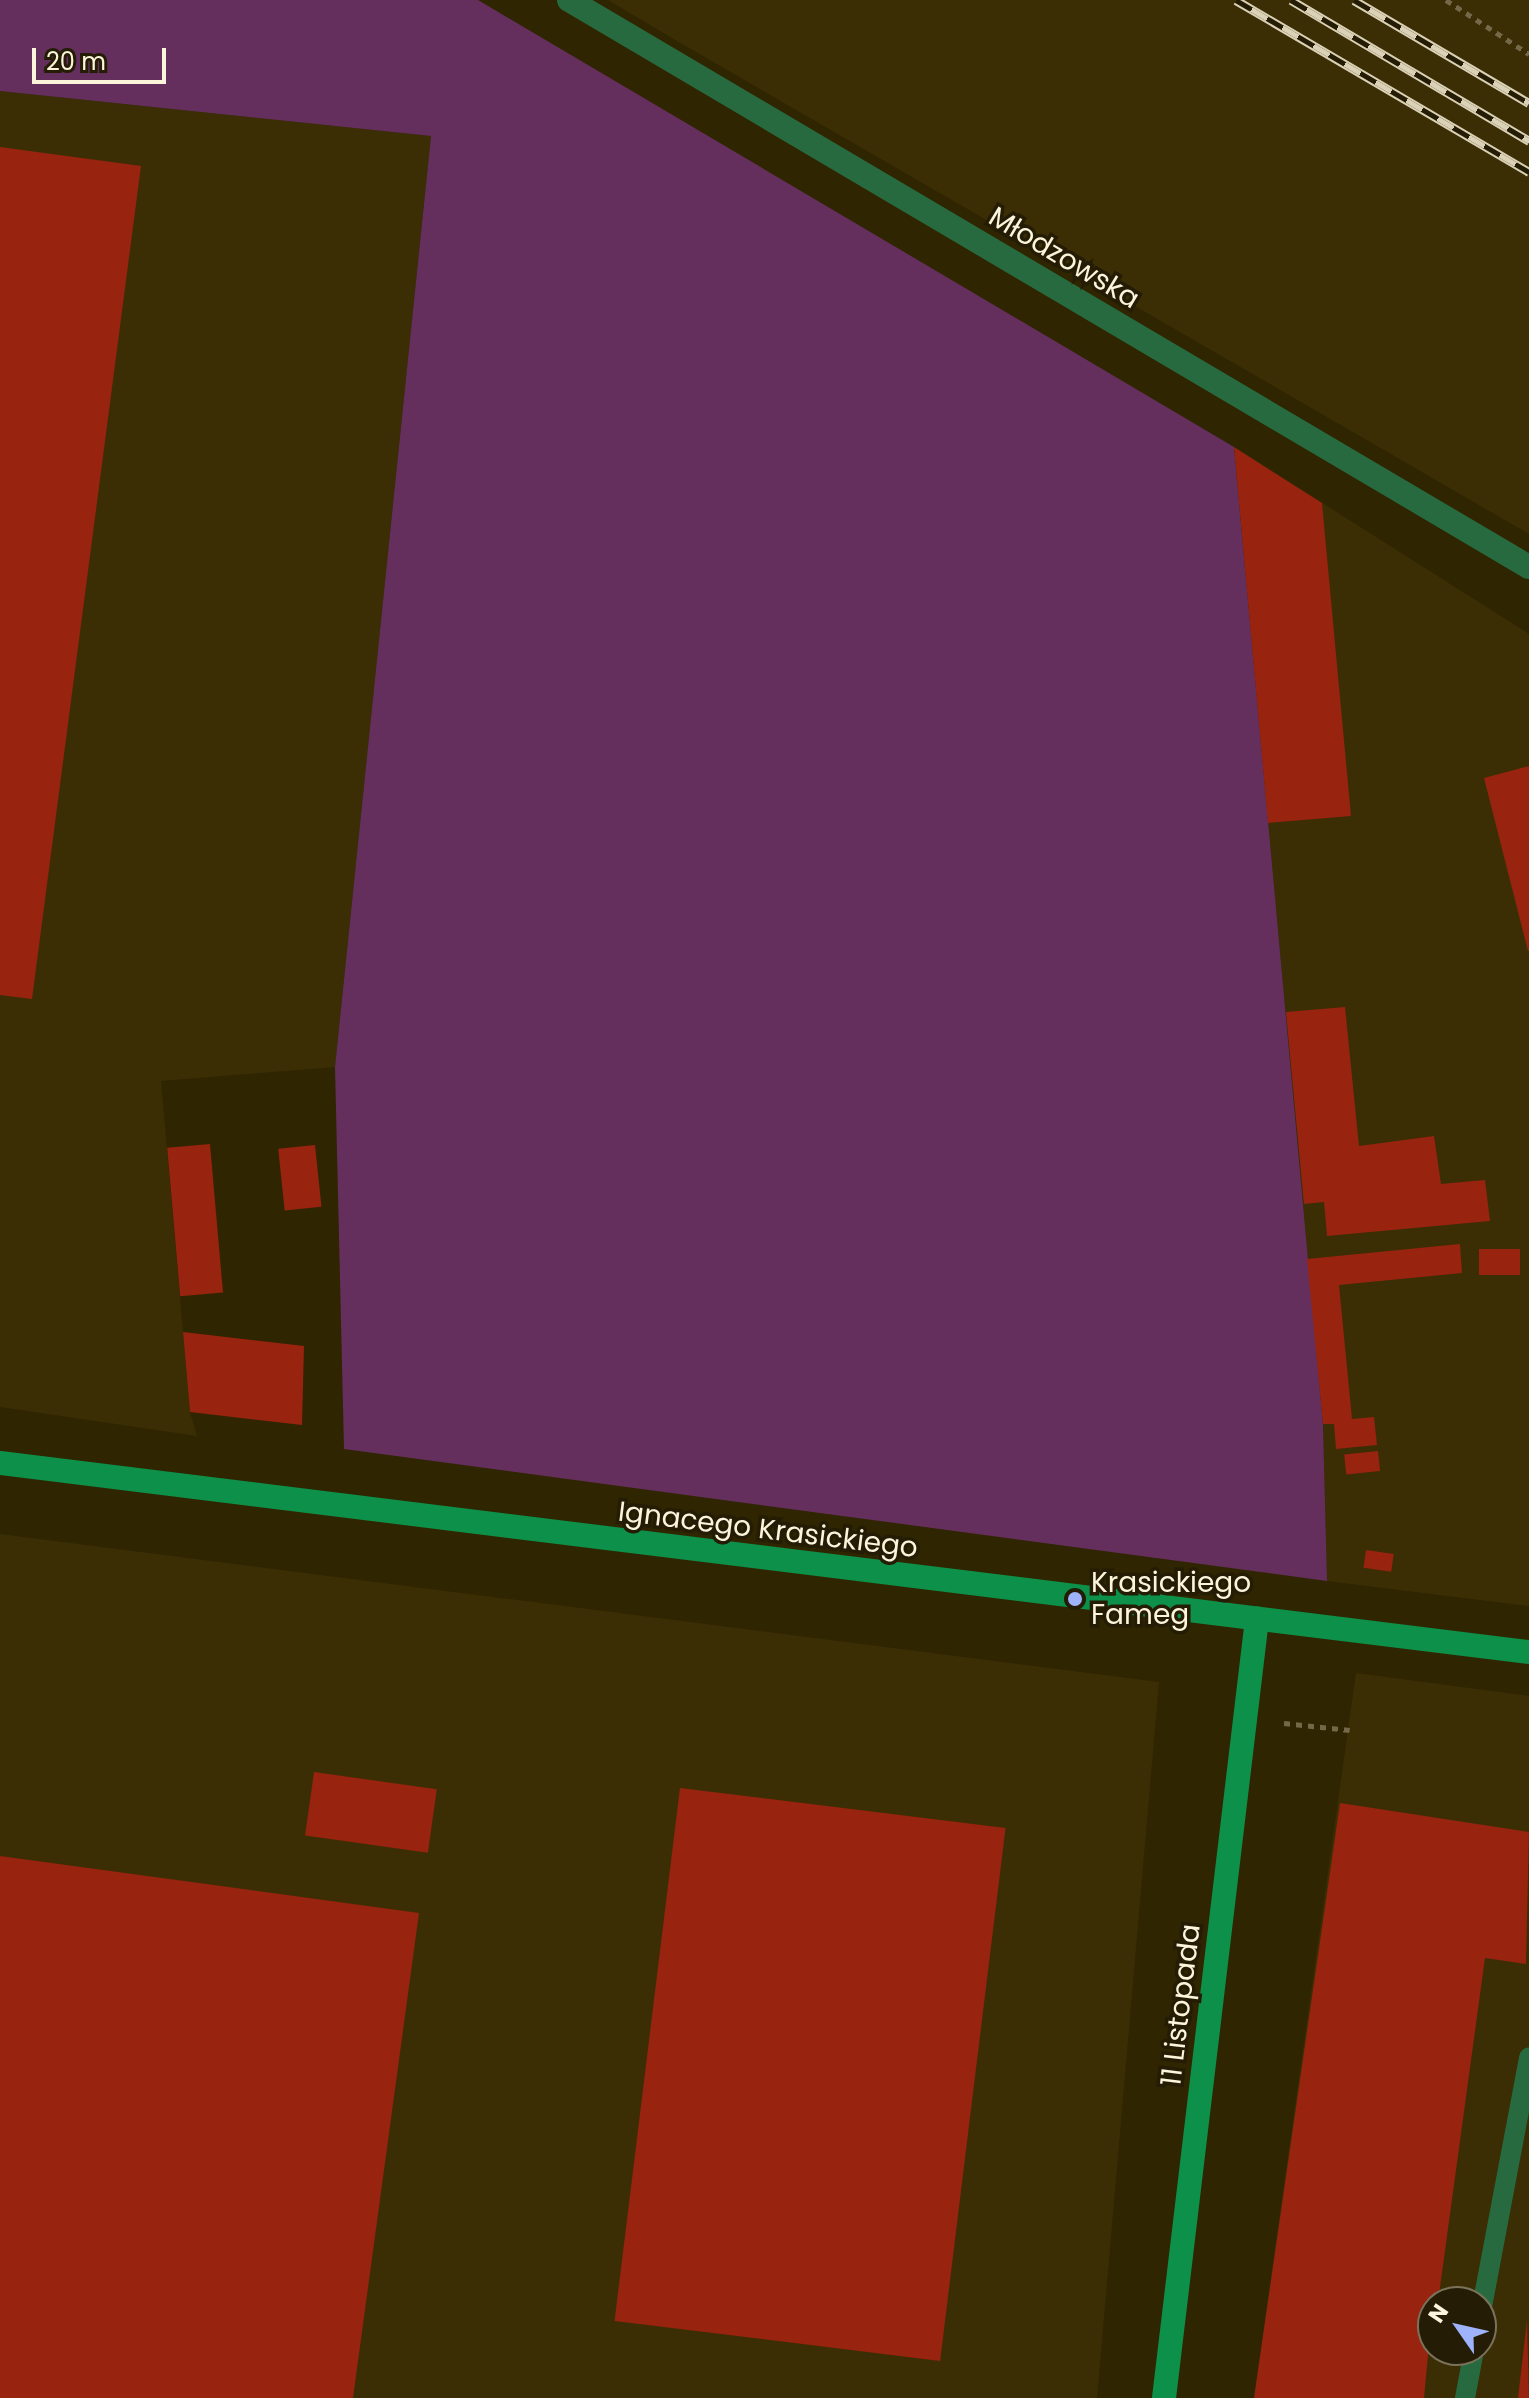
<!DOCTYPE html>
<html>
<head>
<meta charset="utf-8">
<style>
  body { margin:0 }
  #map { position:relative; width:1529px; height:2398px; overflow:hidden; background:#302501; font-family:Poppins,sans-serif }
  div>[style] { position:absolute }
  .built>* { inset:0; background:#3b2e04 }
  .green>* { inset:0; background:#642f5d }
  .building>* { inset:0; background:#98230f; transform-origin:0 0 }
  .path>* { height:5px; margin-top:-2.5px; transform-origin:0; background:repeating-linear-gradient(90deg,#736948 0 6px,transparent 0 12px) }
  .lane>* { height:20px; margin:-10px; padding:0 10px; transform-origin:10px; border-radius:10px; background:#286a3f }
  .street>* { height:24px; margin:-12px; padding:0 12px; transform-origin:12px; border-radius:12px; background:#286a3f }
  .secondary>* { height:24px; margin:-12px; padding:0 12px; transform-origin:12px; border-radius:12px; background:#0d904a }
  .rail>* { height:9px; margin-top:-4.5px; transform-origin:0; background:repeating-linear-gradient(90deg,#241c04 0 18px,#dad1b7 0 36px); box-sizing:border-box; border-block:2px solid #dad1b7 }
  .dots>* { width:22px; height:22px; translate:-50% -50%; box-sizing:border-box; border:4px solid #241c04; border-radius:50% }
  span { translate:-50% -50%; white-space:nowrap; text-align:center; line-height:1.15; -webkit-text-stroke:7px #241c04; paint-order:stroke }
  .street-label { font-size:28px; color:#fcf4db }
  .poi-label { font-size:28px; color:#fcf4db }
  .left { translate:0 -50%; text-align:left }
  .north { position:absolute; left:1417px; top:2286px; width:80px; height:80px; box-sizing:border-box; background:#241c04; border:2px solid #7a725a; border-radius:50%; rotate:304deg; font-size:22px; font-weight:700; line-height:32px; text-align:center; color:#fcf4db }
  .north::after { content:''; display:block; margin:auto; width:28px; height:36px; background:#9fb3fd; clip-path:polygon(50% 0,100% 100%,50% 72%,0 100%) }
  .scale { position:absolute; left:32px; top:48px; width:134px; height:36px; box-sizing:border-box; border:4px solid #fcf4db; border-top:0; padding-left:10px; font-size:24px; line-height:28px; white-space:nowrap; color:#fcf4db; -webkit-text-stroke:6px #241c04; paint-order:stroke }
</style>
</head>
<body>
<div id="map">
  <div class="built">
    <i style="clip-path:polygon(608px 0,1529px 0,1529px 534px,665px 34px)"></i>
    <i style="clip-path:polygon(0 91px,431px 136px,335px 1067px,161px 1081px,190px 1412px,197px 1436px,0 1407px)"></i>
    <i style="clip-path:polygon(1234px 447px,1529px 634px,1529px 1606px,1327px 1581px,1323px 1424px)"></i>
    <i style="clip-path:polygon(0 1534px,1159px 1682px,1097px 2398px,0 2398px)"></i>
    <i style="clip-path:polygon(evenodd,1356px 1673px,1529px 1696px,1529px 2398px,1254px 2398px,1356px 1673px,1433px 2302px,1481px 2302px,1481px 2350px,1433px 2350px,1433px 2302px)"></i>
  </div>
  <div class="green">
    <i style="clip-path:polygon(0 0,478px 0,1234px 447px,1323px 1424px,1327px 1581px,344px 1449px,335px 1067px,431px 136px,0 91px)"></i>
  </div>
  <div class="building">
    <i style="clip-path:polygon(0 147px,141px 166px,32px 999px,0 995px)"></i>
    <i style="clip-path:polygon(1234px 447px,1322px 503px,1351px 816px,1268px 823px)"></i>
    <i style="clip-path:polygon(1529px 766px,1529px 951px,1528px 951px,1484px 778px)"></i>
    <i style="clip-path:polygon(1345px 1007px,1359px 1146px,1434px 1136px,1441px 1184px,1485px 1180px,1490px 1221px,1327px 1236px,1324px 1202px,1304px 1204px,1286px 1012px)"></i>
    <i style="left:210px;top:1144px;width:149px;height:43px;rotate:85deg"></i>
    <i style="left:315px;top:1145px;width:62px;height:37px;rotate:84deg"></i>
    <i style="clip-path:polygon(1460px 1244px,1462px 1273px,1339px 1285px,1352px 1419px,1374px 1417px,1377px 1445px,1336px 1449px,1334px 1424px,1323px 1424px,1307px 1259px)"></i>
    <i style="left:1479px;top:1249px;width:41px;height:26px"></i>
    <i style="clip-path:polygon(183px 1332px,304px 1346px,302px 1425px,190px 1412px)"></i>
    <i style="left:1378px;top:1451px;width:20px;height:34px;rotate:84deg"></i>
    <i style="left:1366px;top:1550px;width:28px;height:18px;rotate:8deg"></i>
    <i style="left:314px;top:1772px;width:124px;height:64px;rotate:8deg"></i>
    <i style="left:680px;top:1788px;width:328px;height:537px;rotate:7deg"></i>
    <i style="clip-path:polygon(1340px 1803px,1529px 1832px,1526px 1964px,1485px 1958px,1438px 2302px,1433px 2302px,1424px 2398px,1254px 2398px)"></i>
    <i style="clip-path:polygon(0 1856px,419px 1913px,353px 2398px,0 2398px)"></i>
    <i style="clip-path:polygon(1527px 2320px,1529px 2398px,1518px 2398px)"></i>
  </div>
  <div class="path">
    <i style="left:1446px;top:0;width:99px;rotate:33deg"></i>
    <i style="left:1284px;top:1723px;width:66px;rotate:6.1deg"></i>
  </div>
  <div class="lane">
    <i style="left:1481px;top:2312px;width:259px;rotate:-79.3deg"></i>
    <i style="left:1465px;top:2398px;width:49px;rotate:-79.4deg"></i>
  </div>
  <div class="street">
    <i style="left:569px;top:0;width:1115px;rotate:30.57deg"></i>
  </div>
  <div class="secondary">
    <i style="left:0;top:1463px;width:1541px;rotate:7.05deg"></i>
    <i style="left:1164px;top:2398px;width:785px;rotate:-83.19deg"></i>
  </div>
  <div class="rail">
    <i style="left:1236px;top:0;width:340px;rotate:30.4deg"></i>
    <i style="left:1291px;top:0;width:277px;rotate:30.6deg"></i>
    <i style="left:1354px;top:0;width:203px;rotate:30.5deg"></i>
  </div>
  <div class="dots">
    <i style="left:1075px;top:1599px;background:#9fb3fd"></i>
  </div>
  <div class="street-label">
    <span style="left:1064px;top:258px;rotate:31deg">Młodzowska</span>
    <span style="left:768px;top:1530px;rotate:7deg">Ignacego Krasickiego</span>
    <span style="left:1181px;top:2005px;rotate:-83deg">11 Listopada</span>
  </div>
  <div class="poi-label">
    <span class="left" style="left:1091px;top:1599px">Krasickiego<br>Fameg</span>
  </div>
  <div class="north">N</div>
  <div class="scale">20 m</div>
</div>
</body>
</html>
